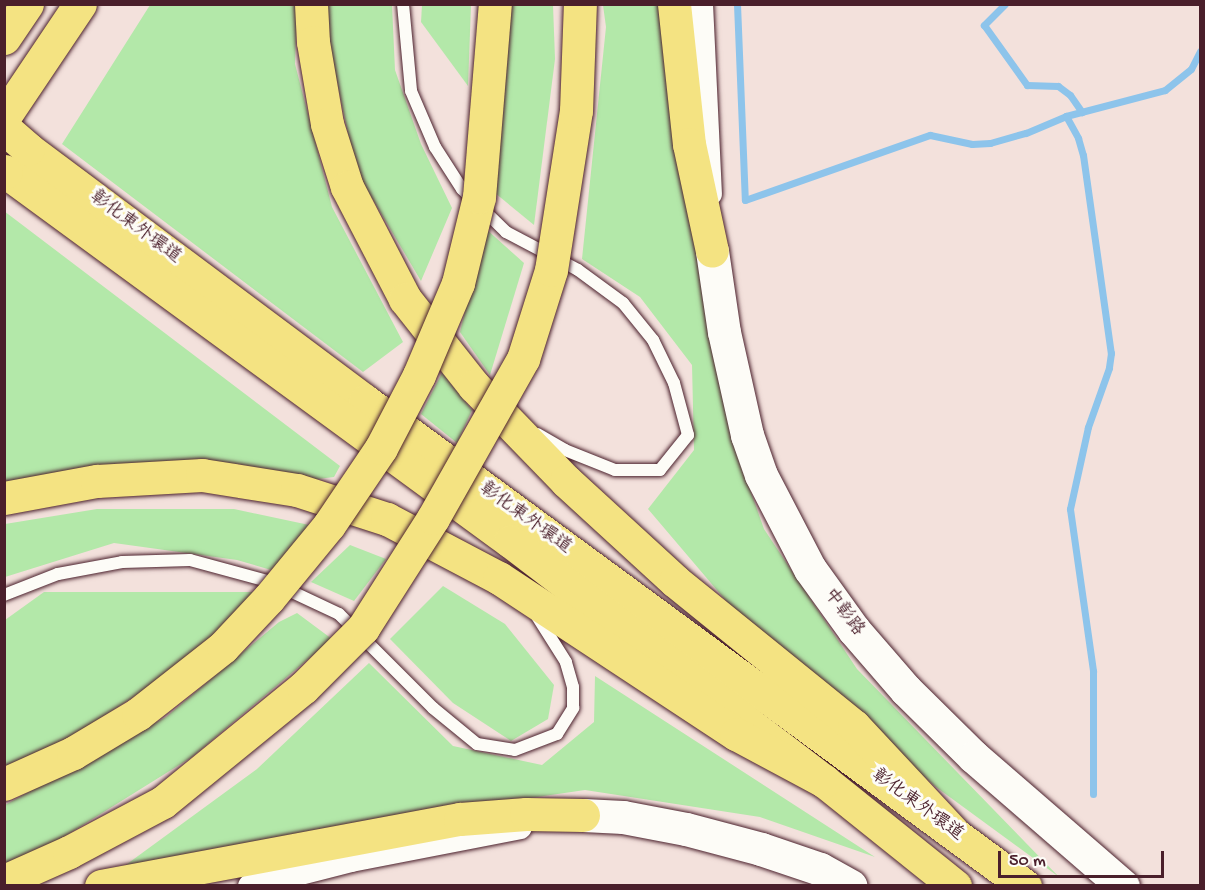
<!DOCTYPE html>
<html>
<head>
<meta charset="utf-8">
<style>
  body { margin:0 }
  #map { position:relative; width:1205px; height:890px; overflow:hidden; background:#f3e1dc; font-family:"Gochi Hand","LXGW WenKai TC",sans-serif }
  div>[style] { position:absolute }
  .green>* { inset:0; background:#b3e8a9 }
  .stream>* { height:7px; margin:-3.5px; padding:0 3.5px; transform-origin:3.5px; border-radius:3.5px; background:#8dc4eb }
  .roads { filter:drop-shadow(0 0 2px #4a1f2b) drop-shadow(0 0 2px #4a1f2b) }
  .lane>* { height:12px; margin:-6px; padding:0 6px; transform-origin:6px; border-radius:6px; background:#fdfcf7 }
  .street>* { height:24px; margin:-12px; padding:0 12px; transform-origin:12px; border-radius:12px; background:#fdfcf7 }
  .secondary>* { height:33px; margin:-16.5px; padding:0 16.5px; transform-origin:16.5px; border-radius:16.5px; background:#fdfcf7 }
  .primary>* { height:33px; margin:-16.5px; padding:0 16.5px; transform-origin:16.5px; border-radius:16.5px; background:#f4e382 }
  .highway>* { height:33px; margin:-16.5px; padding:0 16.5px; transform-origin:16.5px; border-radius:16.5px; background:#f4e382 }
  .bridges { filter:drop-shadow(0 0 2px #4a1f2b) drop-shadow(0 0 2px #4a1f2b) }
  .highway-bridge>* { height:33px; margin:-16.5px; padding:0 16.5px; transform-origin:16.5px; border-radius:16.5px; background:#f4e382 }
  span { translate:-50% -50%; white-space:nowrap; text-align:center; line-height:1.15; -webkit-text-stroke:6px #fdfcf7; paint-order:stroke }
  .street-label { font-size:18px; color:#4a1f2b }
  .frame { position:absolute; inset:0; border:6px solid #4a1f2b; pointer-events:none }
  .scale { position:absolute; left:998px; top:851px; width:166px; height:27px; box-sizing:border-box; border:3px solid #4a1f2b; border-top:0; padding-left:8px; font-size:18px; line-height:21px; white-space:nowrap; color:#4a1f2b; -webkit-text-stroke:4px #fdfcf7; paint-order:stroke }
</style>
</head>
<body>
<div id="map">
  <div class="green">
    <i style="clip-path:polygon(150px 5px,297px 5px,295px 64px,332px 207px,403px 342px,363px 372px,62px 144px)"></i>
    <i style="clip-path:polygon(323px 5px,392px 5px,395px 70px,421px 144px,452px 208px,421px 281px,356px 171px,322px 11px)"></i>
    <i style="clip-path:polygon(422px 5px,471px 5px,468px 86px,421px 22px)"></i>
    <i style="clip-path:polygon(510px 5px,553px 5px,555px 59px,534px 225px,495px 193px)"></i>
    <i style="clip-path:polygon(603px 5px,658px 5px,731px 436px,764px 529px,857px 669px,1059px 877px,936px 787px,733px 609px,648px 509px,694px 450px,692px 365px,640px 297px,582px 259px,606px 27px)"></i>
    <i style="clip-path:polygon(4px 211px,340px 466px,334px 477px,310px 480px,238px 464px,127px 464px,5px 488px)"></i>
    <i style="clip-path:polygon(485px 228px,524px 263px,490px 375px,460px 332px)"></i>
    <i style="clip-path:polygon(442px 373px,472px 410px,457px 443px,421px 414px)"></i>
    <i style="clip-path:polygon(97px 509px,234px 509px,314px 526px,271px 570px,237px 560px,114px 543px,5px 577px,5px 524px)"></i>
    <i style="clip-path:polygon(350px 545px,386px 559px,354px 601px,311px 582px)"></i>
    <i style="clip-path:polygon(443px 586px,505px 624px,554px 685px,548px 719px,511px 741px,453px 703px,390px 639px)"></i>
    <i style="clip-path:polygon(44px 592px,256px 592px,191px 660px,37px 759px,5px 769px,5px 620px)"></i>
    <i style="clip-path:polygon(297px 613px,332px 639px,192px 757px,54px 843px,5px 865px,5px 805px,166px 717px,279px 622px)"></i>
    <i style="clip-path:polygon(369px 663px,453px 746px,542px 765px,594px 722px,595px 676px,875px 857px,760px 817px,585px 790px,414px 815px,112px 875px,257px 769px)"></i>
  </div>
  <div class="stream">
    <i style="left:737px;top:4px;width:196px;rotate:87.7deg"></i>
    <i style="left:745px;top:200px;width:196px;rotate:-19.4deg"></i>
    <i style="left:930px;top:135px;width:43px;rotate:12.1deg"></i>
    <i style="left:972px;top:144px;width:18px;rotate:-3deg"></i>
    <i style="left:990px;top:143px;width:37px;rotate:-16deg"></i>
    <i style="left:1026px;top:133px;width:43px;rotate:-23deg"></i>
    <i style="left:1066px;top:116px;width:102px;rotate:-14.7deg"></i>
    <i style="left:1165px;top:90px;width:33px;rotate:-39deg"></i>
    <i style="left:1191px;top:69px;width:20px;rotate:-63deg"></i>
    <i style="left:1005px;top:4px;width:30px;rotate:135deg"></i>
    <i style="left:984px;top:25px;width:74px;rotate:54.4deg"></i>
    <i style="left:1027px;top:85px;width:31px;rotate:2deg"></i>
    <i style="left:1058px;top:86px;width:15px;rotate:37deg"></i>
    <i style="left:1070px;top:95px;width:21px;rotate:55deg"></i>
    <i style="left:1066px;top:116px;width:25px;rotate:61deg"></i>
    <i style="left:1078px;top:138px;width:18px;rotate:74deg"></i>
    <i style="left:1083px;top:155px;width:200px;rotate:82deg"></i>
    <i style="left:1111px;top:353px;width:15px;rotate:98deg"></i>
    <i style="left:1109px;top:368px;width:63px;rotate:109.6deg"></i>
    <i style="left:1088px;top:427px;width:84px;rotate:102.4deg"></i>
    <i style="left:1070px;top:509px;width:164px;rotate:81.9deg"></i>
    <i style="left:1093px;top:671px;width:123px;rotate:90deg"></i>
  </div>
  <div class="roads">
    <div class="lane">
      <i style="left:403px;top:4px;width:87px;rotate:84.7deg"></i>
      <i style="left:411px;top:91px;width:61px;rotate:66.8deg"></i>
      <i style="left:435px;top:147px;width:50px;rotate:57.3deg"></i>
      <i style="left:462px;top:189px;width:62px;rotate:44.3deg"></i>
      <i style="left:506px;top:232px;width:81px;rotate:27.8deg"></i>
      <i style="left:578px;top:270px;width:56px;rotate:36.3deg"></i>
      <i style="left:623px;top:303px;width:48px;rotate:51deg"></i>
      <i style="left:653px;top:340px;width:48px;rotate:64deg"></i>
      <i style="left:674px;top:383px;width:54px;rotate:74.9deg"></i>
      <i style="left:688px;top:435px;width:45px;rotate:128.7deg"></i>
      <i style="left:660px;top:470px;width:45px;rotate:180deg"></i>
      <i style="left:615px;top:470px;width:54px;rotate:-158.2deg"></i>
      <i style="left:565px;top:450px;width:32px;rotate:-150deg"></i>
      <i style="left:4px;top:595px;width:58px;rotate:-21.3deg"></i>
      <i style="left:58px;top:574px;width:65px;rotate:-10.6deg"></i>
      <i style="left:122px;top:562px;width:68px;rotate:-1.7deg"></i>
      <i style="left:190px;top:560px;width:84px;rotate:15.2deg"></i>
      <i style="left:271px;top:582px;width:75px;rotate:25.2deg"></i>
      <i style="left:339px;top:614px;width:133px;rotate:45deg"></i>
      <i style="left:433px;top:708px;width:57px;rotate:39.3deg"></i>
      <i style="left:477px;top:744px;width:38px;rotate:9deg"></i>
      <i style="left:515px;top:750px;width:45px;rotate:-20.9deg"></i>
      <i style="left:557px;top:734px;width:31px;rotate:-58deg"></i>
      <i style="left:573px;top:708px;width:21px;rotate:-90deg"></i>
      <i style="left:573px;top:687px;width:26px;rotate:-106deg"></i>
      <i style="left:566px;top:662px;width:58px;rotate:-122.3deg"></i>
    </div>
    <div class="street">
      <i style="left:701px;top:4px;width:190px;rotate:87.3deg"></i>
      <i style="left:250px;top:886px;width:104px;rotate:-14.4deg"></i>
      <i style="left:351px;top:860px;width:172px;rotate:-11deg"></i>
    </div>
    <div class="secondary">
      <i style="left:712px;top:251px;width:82px;rotate:81.6deg"></i>
      <i style="left:724px;top:332px;width:106px;rotate:77.4deg"></i>
      <i style="left:747px;top:435px;width:42px;rotate:70.7deg"></i>
      <i style="left:761px;top:475px;width:106px;rotate:62.5deg"></i>
      <i style="left:810px;top:569px;width:75px;rotate:54.2deg"></i>
      <i style="left:854px;top:630px;width:79px;rotate:49.1deg"></i>
      <i style="left:906px;top:690px;width:95px;rotate:44.6deg"></i>
      <i style="left:974px;top:757px;width:197px;rotate:40.9deg"></i>
      <i style="left:583px;top:815px;width:40px;rotate:2.9deg"></i>
      <i style="left:623px;top:817px;width:64px;rotate:10.8deg"></i>
      <i style="left:686px;top:829px;width:78px;rotate:14.9deg"></i>
      <i style="left:761px;top:849px;width:62px;rotate:18.7deg"></i>
      <i style="left:820px;top:869px;width:35px;rotate:29deg"></i>
    </div>
    <div class="primary">
      <i style="left:28px;top:149px;width:421px;rotate:36.8deg"></i>
      <i style="left:365px;top:401px;width:819px;rotate:36.31deg"></i>
      <i style="left:6px;top:172px;width:625px;rotate:36.21deg"></i>
      <i style="left:510px;top:541px;width:395px;rotate:37.4deg"></i>
      <i style="left:824px;top:781px;width:168px;rotate:38.7deg"></i>
    </div>
    <div class="highway">
      <i style="left:311px;top:4px;width:38px;rotate:87deg"></i>
      <i style="left:313px;top:42px;width:83px;rotate:80.3deg"></i>
      <i style="left:327px;top:124px;width:66px;rotate:72.4deg"></i>
      <i style="left:347px;top:187px;width:126px;rotate:62.6deg"></i>
      <i style="left:405px;top:299px;width:111px;rotate:51.6deg"></i>
      <i style="left:474px;top:386px;width:132px;rotate:45.9deg"></i>
      <i style="left:566px;top:481px;width:148px;rotate:42.5deg"></i>
      <i style="left:675px;top:581px;width:230px;rotate:39deg"></i>
      <i style="left:854px;top:726px;width:145px;rotate:47deg"></i>
      <i style="left:674px;top:4px;width:141px;rotate:83.9deg"></i>
      <i style="left:689px;top:144px;width:109px;rotate:77.9deg"></i>
      <i style="left:4px;top:38px;width:41px;rotate:-55.9deg"></i>
      <i style="left:4px;top:117px;width:136px;rotate:-56.1deg"></i>
      <i style="left:4px;top:128px;width:32px;rotate:41deg"></i>
      <i style="left:4px;top:171px;width:2px;rotate:27deg"></i>
      <i style="left:4px;top:498px;width:95px;rotate:-10.4deg"></i>
      <i style="left:97px;top:481px;width:105px;rotate:-3.3deg"></i>
      <i style="left:202px;top:475px;width:96px;rotate:9deg"></i>
      <i style="left:297px;top:490px;width:95px;rotate:17.9deg"></i>
      <i style="left:387px;top:519px;width:127px;rotate:27.8deg"></i>
      <i style="left:499px;top:578px;width:284px;rotate:33.4deg"></i>
      <i style="left:736px;top:734px;width:100px;rotate:28.1deg"></i>
      <i style="left:101px;top:886px;width:365px;rotate:-10.6deg"></i>
      <i style="left:460px;top:819px;width:66px;rotate:-4.3deg"></i>
      <i style="left:526px;top:814px;width:57px;rotate:1deg"></i>
    </div>
  </div>
  <div class="bridges">
    <div class="highway-bridge">
      <i style="left:4px;top:784px;width:76px;rotate:-24.2deg"></i>
      <i style="left:73px;top:753px;width:76px;rotate:-31deg"></i>
      <i style="left:138px;top:714px;width:108px;rotate:-38.2deg"></i>
      <i style="left:223px;top:647px;width:67px;rotate:-46.8deg"></i>
      <i style="left:269px;top:598px;width:94px;rotate:-50.6deg"></i>
      <i style="left:329px;top:525px;width:93px;rotate:-56deg"></i>
      <i style="left:381px;top:448px;width:82px;rotate:-62.5deg"></i>
      <i style="left:419px;top:375px;width:100px;rotate:-67deg"></i>
      <i style="left:458px;top:283px;width:89px;rotate:-76.3deg"></i>
      <i style="left:479px;top:197px;width:194px;rotate:-85.3deg"></i>
      <i style="left:4px;top:881px;width:71px;rotate:-24deg"></i>
      <i style="left:69px;top:852px;width:106px;rotate:-28deg"></i>
      <i style="left:163px;top:802px;width:181px;rotate:-39.2deg"></i>
      <i style="left:303px;top:688px;width:85px;rotate:-45deg"></i>
      <i style="left:363px;top:628px;width:130px;rotate:-57.5deg"></i>
      <i style="left:433px;top:518px;width:183px;rotate:-60.5deg"></i>
      <i style="left:523px;top:359px;width:93px;rotate:-72.5deg"></i>
      <i style="left:551px;top:270px;width:161px;rotate:-81.1deg"></i>
      <i style="left:576px;top:111px;width:107px;rotate:-87.9deg"></i>
    </div>
  </div>
  <div class="street-label">
    <span style="left:135px;top:228px;rotate:37deg">彰化東外環道</span>
    <span style="left:525px;top:519px;rotate:36deg">彰化東外環道</span>
    <span style="left:843px;top:613px;rotate:53deg">中彰路</span>
    <span style="left:917px;top:806px;rotate:36deg">彰化東外環道</span>
  </div>
  <div class="frame"></div>
  <div class="scale">50 m</div>
</div>
</body>
</html>
